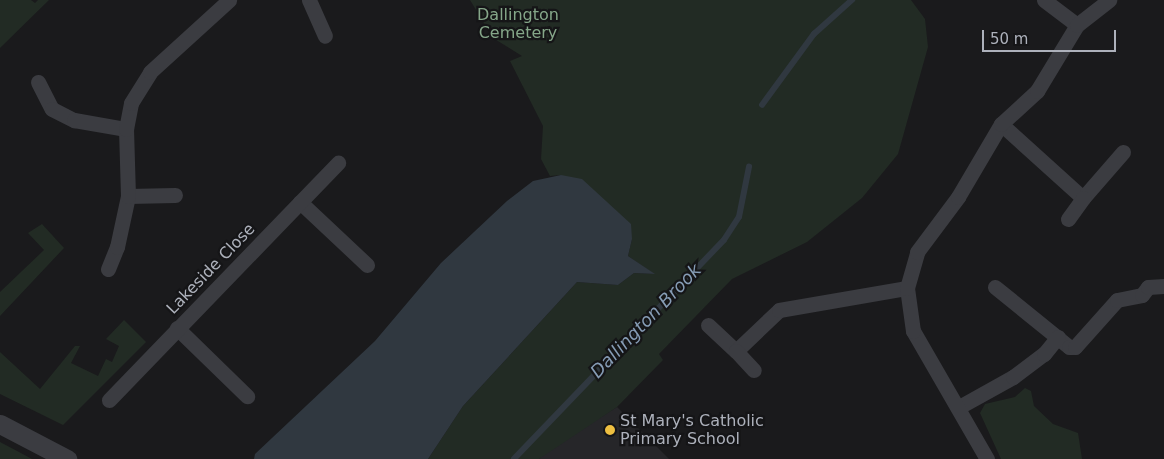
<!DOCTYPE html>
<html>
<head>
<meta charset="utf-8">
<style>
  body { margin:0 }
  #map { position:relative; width:1164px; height:459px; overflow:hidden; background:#1a1a1c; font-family:"DejaVu Sans",sans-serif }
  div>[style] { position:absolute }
  .built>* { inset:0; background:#262629 }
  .green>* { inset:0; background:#222b24 }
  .water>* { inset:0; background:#303840 }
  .stream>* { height:5.5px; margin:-2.75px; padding:0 2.75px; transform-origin:2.75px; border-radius:2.75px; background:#303840 }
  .minor>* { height:15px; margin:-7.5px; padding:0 7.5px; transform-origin:7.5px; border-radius:7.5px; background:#3b3c41 }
  .tertiary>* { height:19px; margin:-9.5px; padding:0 9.5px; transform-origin:9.5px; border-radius:9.5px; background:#3b3c41 }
  .dots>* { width:14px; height:14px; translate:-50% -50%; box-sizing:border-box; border:2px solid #151517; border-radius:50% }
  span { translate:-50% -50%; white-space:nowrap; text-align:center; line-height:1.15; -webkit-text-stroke:4.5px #151517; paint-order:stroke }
  .park-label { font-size:16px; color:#85a689 }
  .street-label { font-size:16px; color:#adb1bb }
  .poi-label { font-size:16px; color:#adb1bb }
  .left { translate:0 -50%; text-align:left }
  .water-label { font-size:18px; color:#869cb5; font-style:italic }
  .scale { position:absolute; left:982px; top:30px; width:134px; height:22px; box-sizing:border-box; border:2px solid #adb1bb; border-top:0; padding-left:6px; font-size:15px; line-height:18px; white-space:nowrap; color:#adb1bb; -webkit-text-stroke:4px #151517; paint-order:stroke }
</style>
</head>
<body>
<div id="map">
  <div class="built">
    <i style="clip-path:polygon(617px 407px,669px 459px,539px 459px,545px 452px)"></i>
  </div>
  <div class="green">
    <i style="clip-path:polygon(0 0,31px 0,35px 3px,38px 0,49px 0,0 48px)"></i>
    <i style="clip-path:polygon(470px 0,911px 0,925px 19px,928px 47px,898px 154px,862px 198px,807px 242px,732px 279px,659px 354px,663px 360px,617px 407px,539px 459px,428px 459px,463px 406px,577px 282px,618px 285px,634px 273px,654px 274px,628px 256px,632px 239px,561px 175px,550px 176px,541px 159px,543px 126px,510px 61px,522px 56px,493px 38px)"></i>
    <i style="clip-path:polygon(42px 224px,64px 248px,0 316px,0 292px,44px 250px,28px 233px)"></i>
    <i style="clip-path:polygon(124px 320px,146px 342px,63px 425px,0 394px,0 352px,40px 389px,75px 346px,80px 346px,71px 363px,98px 376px,106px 359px,112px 362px,119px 346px,106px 339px)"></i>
    <i style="clip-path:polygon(1025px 388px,1031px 391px,1034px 406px,1053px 424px,1078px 433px,1082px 459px,1001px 459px,980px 413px,985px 404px,1015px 397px)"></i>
    <i style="clip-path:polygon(0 442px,19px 452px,32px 459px,0 459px)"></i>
  </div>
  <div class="water">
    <i style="clip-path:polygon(561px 175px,582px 179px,631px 224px,632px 239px,628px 256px,655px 274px,634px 273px,618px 285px,577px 282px,463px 406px,428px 459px,254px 459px,255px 454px,375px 341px,441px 263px,507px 201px,533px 181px)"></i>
  </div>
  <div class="stream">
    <i style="left:762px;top:105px;width:88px;rotate:-53.8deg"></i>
    <i style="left:814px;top:34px;width:51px;rotate:-41.8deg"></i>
    <i style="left:514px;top:459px;width:303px;rotate:-46.2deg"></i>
    <i style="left:724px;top:240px;width:27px;rotate:-57deg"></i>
    <i style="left:739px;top:217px;width:51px;rotate:-78.7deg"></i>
  </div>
  <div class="minor">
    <i style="left:309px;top:0;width:39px;rotate:66deg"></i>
    <i style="left:1044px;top:0;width:41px;rotate:37.1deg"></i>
    <i style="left:38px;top:82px;width:30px;rotate:63deg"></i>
    <i style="left:52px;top:109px;width:25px;rotate:27deg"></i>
    <i style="left:74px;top:120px;width:53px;rotate:9.8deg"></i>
    <i style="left:1001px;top:124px;width:110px;rotate:42.1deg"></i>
    <i style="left:1083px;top:198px;width:61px;rotate:-49deg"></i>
    <i style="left:128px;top:196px;width:47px;rotate:-1.2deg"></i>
    <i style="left:300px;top:202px;width:92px;rotate:43.2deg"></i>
    <i style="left:1068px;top:219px;width:26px;rotate:-54deg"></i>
    <i style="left:108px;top:269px;width:24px;rotate:-68deg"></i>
    <i style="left:117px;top:247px;width:52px;rotate:-77.8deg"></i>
    <i style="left:128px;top:196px;width:67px;rotate:-91.7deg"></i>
    <i style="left:126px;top:129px;width:26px;rotate:-79deg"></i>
    <i style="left:131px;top:103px;width:36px;rotate:-58deg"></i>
    <i style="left:150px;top:72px;width:107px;rotate:-42.3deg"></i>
    <i style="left:995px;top:287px;width:95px;rotate:39deg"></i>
    <i style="left:1069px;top:347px;width:6px"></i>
    <i style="left:1075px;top:347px;width:63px;rotate:-48.2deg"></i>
    <i style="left:1117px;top:300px;width:25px;rotate:-11deg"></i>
    <i style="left:1142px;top:295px;width:10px;rotate:-53deg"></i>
    <i style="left:1148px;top:287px;width:16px;rotate:-4deg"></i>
    <i style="left:708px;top:325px;width:38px;rotate:43deg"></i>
    <i style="left:736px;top:351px;width:59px;rotate:-43.6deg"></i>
    <i style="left:779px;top:310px;width:130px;rotate:-9.8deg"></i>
    <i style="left:177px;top:328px;width:98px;rotate:44.2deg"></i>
    <i style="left:736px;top:351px;width:26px;rotate:47deg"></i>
    <i style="left:109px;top:400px;width:330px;rotate:-46deg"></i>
    <i style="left:959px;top:407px;width:62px;rotate:-29.1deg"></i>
    <i style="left:1013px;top:377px;width:39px;rotate:-37deg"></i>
    <i style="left:1044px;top:354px;width:22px;rotate:-51deg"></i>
    <i style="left:987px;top:459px;width:148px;rotate:-120deg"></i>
    <i style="left:913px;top:331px;width:43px;rotate:-97.9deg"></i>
    <i style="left:907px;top:288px;width:37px;rotate:-74deg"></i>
    <i style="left:917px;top:252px;width:69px;rotate:-53.3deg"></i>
    <i style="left:958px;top:197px;width:85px;rotate:-59.5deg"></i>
    <i style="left:1001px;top:124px;width:49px;rotate:-42.5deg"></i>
    <i style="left:1037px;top:91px;width:77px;rotate:-58.8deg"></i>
    <i style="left:1077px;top:25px;width:41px;rotate:-38deg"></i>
  </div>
  <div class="tertiary">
    <i style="left:0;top:424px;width:76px;rotate:27.6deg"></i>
  </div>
  <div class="dots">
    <i style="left:610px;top:430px;background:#eebf41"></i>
  </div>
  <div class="park-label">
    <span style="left:518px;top:24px">Dallington<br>Cemetery</span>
  </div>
  <div class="street-label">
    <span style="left:211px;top:269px;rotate:-46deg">Lakeside Close</span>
  </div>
  <div class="poi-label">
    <span class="left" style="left:620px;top:430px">St Mary's Catholic<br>Primary School</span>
  </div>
  <div class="water-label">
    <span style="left:646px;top:321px;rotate:-46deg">Dallington Brook</span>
  </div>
  <div class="scale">50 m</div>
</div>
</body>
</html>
